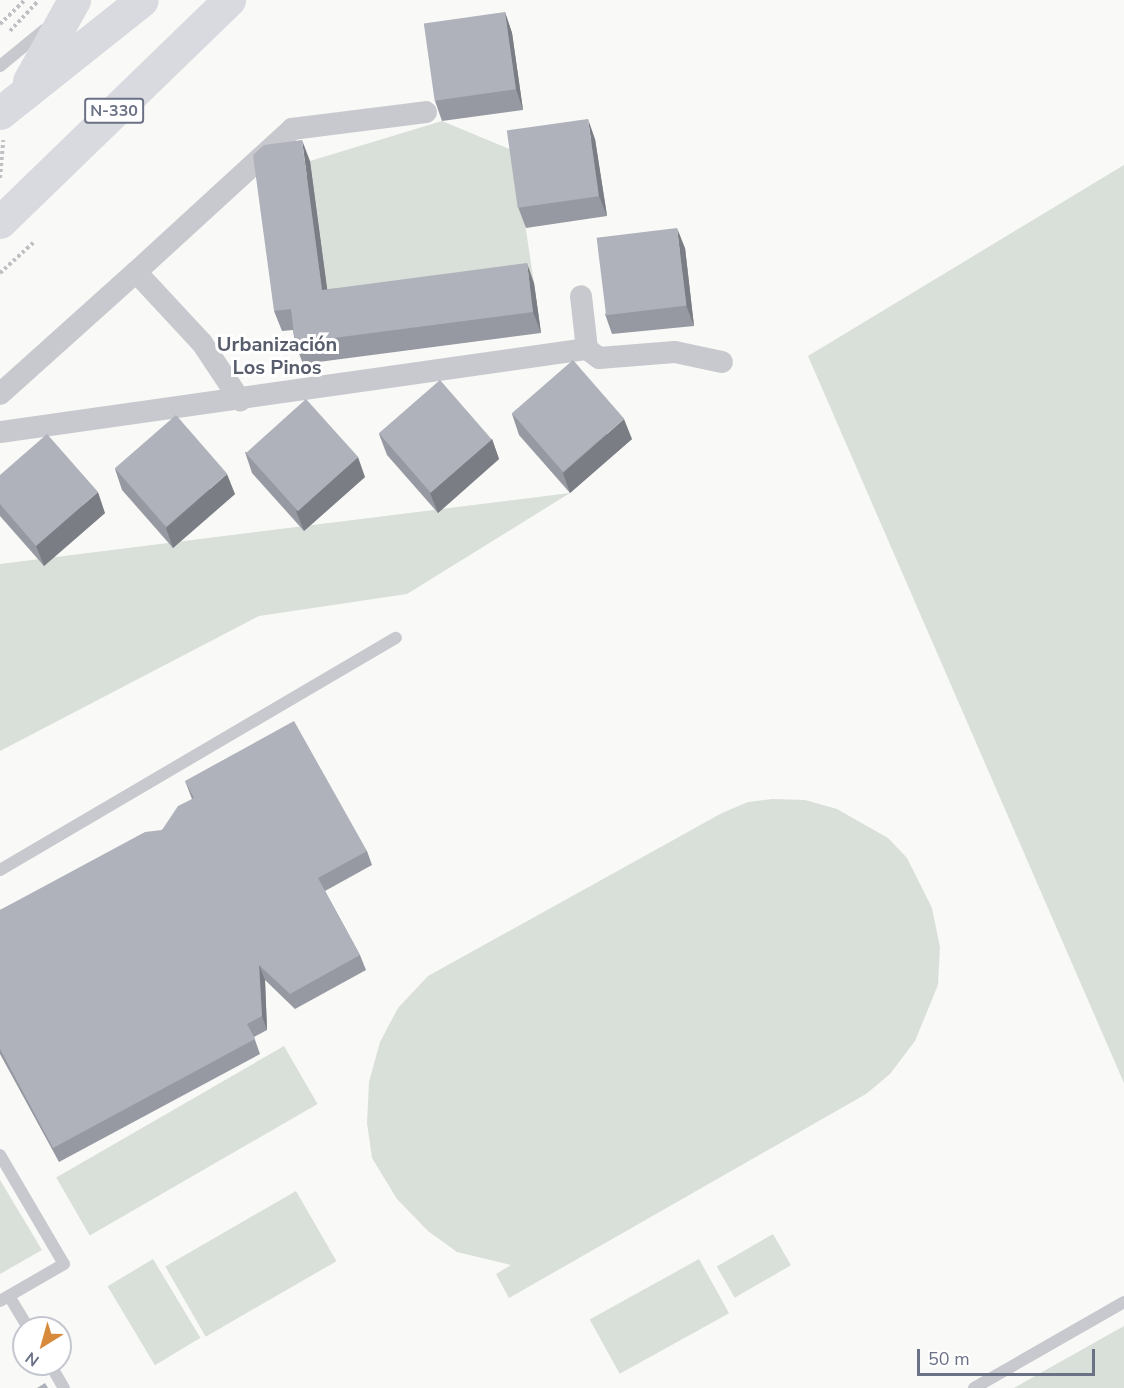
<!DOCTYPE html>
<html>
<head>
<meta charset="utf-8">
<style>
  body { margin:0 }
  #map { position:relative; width:1124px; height:1388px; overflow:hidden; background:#f9f9f7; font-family:"Nunito Sans",sans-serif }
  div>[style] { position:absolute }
  .green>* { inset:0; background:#d9e0d9; transform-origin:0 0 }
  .path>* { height:4px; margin-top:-2px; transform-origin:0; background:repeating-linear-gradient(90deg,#bfc0c3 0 3px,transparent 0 6px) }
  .service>* { height:12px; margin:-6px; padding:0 6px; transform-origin:6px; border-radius:6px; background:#c8c9ce }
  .minor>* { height:22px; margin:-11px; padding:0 11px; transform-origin:11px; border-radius:11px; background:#c8c9ce }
  .trunk>* { height:33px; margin:-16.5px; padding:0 16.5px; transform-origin:16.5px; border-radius:16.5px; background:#d8dadf }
  .wall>* { inset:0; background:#9699a1 }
  .shaded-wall>* { inset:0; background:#7a7d83 }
  .building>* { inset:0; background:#afb2bb; transform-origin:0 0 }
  span { translate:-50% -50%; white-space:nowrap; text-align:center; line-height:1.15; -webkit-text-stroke:6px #fff; paint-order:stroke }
  .shield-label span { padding:2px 4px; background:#fff; border:2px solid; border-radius:4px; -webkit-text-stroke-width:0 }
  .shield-label { font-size:16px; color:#6b7286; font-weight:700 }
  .neighbourhood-label { font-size:20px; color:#585d6c; font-weight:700 }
  .north { position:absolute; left:12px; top:1316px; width:60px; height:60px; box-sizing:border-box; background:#fff; border:2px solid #c4c7cf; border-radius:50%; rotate:217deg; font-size:16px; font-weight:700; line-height:24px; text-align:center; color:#6b7286 }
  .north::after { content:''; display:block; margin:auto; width:21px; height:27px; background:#d78a39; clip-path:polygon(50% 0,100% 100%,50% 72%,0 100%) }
  .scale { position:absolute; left:917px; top:1349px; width:178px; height:27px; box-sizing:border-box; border:3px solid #6b7286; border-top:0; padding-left:8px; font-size:18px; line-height:21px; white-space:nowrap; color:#6b7286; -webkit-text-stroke:4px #fff; paint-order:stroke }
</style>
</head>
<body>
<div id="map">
  <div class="green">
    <i style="clip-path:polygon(442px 121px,514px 151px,534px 283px,330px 310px,310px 161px)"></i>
    <i style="clip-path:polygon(1124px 165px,1124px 1083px,808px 356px)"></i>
    <i style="clip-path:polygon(570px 493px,407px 594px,259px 616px,0 751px,0 564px)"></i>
    <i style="clip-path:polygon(772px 799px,805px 800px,837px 809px,888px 838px,907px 858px,932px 908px,940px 947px,938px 985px,915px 1041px,890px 1074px,866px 1094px,509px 1298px,496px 1274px,511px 1265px,457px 1252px,428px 1231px,397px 1199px,372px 1158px,367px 1123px,369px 1082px,380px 1042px,398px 1008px,428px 976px,722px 813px,748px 802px)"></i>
    <i style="left:284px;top:1046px;width:67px;height:263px;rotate:60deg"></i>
    <i style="clip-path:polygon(0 1180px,42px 1250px,0 1274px)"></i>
    <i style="left:296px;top:1191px;width:81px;height:151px;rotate:60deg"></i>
    <i style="left:773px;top:1234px;width:36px;height:65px;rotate:60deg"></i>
    <i style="left:153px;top:1259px;width:92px;height:53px;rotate:59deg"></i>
    <i style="left:699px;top:1259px;width:62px;height:125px;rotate:61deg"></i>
    <i style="clip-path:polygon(1124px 1326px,1124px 1388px,1014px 1388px)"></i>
  </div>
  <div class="path">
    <i style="left:0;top:24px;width:35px;rotate:-44deg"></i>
    <i style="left:10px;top:31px;width:42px;rotate:-46.9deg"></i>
    <i style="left:0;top:178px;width:38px;rotate:-85deg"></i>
    <i style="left:0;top:273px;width:45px;rotate:-42.3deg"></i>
  </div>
  <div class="service">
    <i style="left:0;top:66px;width:57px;rotate:-39.3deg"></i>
    <i style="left:0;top:870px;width:459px;rotate:-30.4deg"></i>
    <i style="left:0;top:1155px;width:126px;rotate:59.6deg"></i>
    <i style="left:64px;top:1264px;width:74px;rotate:150deg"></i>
    <i style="left:9px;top:1296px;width:37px;rotate:59deg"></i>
    <i style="left:50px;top:1364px;width:28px;rotate:60deg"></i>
    <i style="left:974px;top:1388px;width:173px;rotate:-29.8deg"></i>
  </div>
  <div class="minor">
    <i style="left:136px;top:272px;width:212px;rotate:-42.5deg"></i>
    <i style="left:292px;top:129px;width:135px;rotate:-7.2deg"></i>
    <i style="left:587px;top:349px;width:15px;rotate:37deg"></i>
    <i style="left:599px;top:358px;width:76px;rotate:-4.5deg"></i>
    <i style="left:675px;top:352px;width:48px;rotate:12deg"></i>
    <i style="left:0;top:394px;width:183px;rotate:-41.9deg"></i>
    <i style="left:136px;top:272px;width:97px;rotate:47.1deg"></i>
    <i style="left:202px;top:343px;width:69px;rotate:56.3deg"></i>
    <i style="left:0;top:432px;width:593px;rotate:-8.05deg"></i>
    <i style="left:587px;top:349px;width:53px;rotate:-96.5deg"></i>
  </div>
  <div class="trunk">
    <i style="left:29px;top:81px;width:93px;rotate:-60.9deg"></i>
    <i style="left:0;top:113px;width:181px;rotate:-38.5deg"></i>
    <i style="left:0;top:222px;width:319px;rotate:-44.1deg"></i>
  </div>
  <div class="wall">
    <i style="clip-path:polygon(505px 12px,512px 33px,523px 110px,442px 121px,435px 101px)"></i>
    <i style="clip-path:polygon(595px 139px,607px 216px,526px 228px,518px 207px)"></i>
    <i style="clip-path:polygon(310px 161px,327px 289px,534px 283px,541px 333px,303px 364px,295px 343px,293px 330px,282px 331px,274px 311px)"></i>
    <i style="clip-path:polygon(685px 248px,694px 326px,612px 334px,605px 314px)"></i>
    <i style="clip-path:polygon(512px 414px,632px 439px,570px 493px,519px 435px)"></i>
    <i style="clip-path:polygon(379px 434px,492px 439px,499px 459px,438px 513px,387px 455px)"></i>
    <i style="clip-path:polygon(245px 452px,365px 477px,304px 531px,252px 473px)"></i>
    <i style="clip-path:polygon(115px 469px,235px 494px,173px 548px,122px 490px)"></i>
    <i style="clip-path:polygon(0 475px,105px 513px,44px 566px,0 516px)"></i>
    <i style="clip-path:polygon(185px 781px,367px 851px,372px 865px,325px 891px,360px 955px,366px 970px,295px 1009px,265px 980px,267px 1030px,254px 1037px,260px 1054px,59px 1162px,0 1054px,0 910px,162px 830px,192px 799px)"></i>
  </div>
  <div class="shaded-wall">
    <i style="clip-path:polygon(505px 12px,512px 33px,523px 110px,516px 89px)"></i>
    <i style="clip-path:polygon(588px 119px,595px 139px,607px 216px,599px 196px)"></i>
    <i style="clip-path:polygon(302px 140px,310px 161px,330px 310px,322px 290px)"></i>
    <i style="clip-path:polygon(677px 228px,685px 248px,694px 326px,686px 305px)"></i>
    <i style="clip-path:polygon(527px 263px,534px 283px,541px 333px,533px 312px)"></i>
    <i style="clip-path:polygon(624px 419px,632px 439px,570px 493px,563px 473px)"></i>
    <i style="clip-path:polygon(492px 439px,499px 459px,438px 513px,430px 493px)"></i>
    <i style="clip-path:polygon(358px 457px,365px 477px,304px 531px,296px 511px)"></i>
    <i style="clip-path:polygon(227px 474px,235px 494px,173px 548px,166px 528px)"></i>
    <i style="clip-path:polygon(98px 492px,105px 513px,44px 566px,36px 546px)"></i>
    <i style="clip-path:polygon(259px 965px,265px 980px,267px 1030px,262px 1016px)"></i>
  </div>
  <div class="building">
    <i style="left:505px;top:12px;width:78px;height:82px;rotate:82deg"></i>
    <i style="left:588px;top:119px;width:78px;height:82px;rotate:82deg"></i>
    <i style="clip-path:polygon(302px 140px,322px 290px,527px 263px,533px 312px,295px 343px,291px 309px,274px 311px,253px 155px,264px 145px)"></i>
    <i style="left:677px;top:228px;width:78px;height:81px;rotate:83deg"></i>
    <i style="left:573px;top:360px;width:78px;height:81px;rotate:49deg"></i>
    <i style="left:440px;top:380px;width:79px;height:81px;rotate:49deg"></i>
    <i style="left:306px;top:399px;width:78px;height:81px;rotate:48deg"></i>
    <i style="left:176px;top:415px;width:78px;height:81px;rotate:49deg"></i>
    <i style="clip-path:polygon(47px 434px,98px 492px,36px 546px,0 504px,0 475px)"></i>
    <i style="clip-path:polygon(294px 721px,367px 851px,318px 878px,360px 955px,290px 994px,259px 965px,262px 1016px,247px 1024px,255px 1039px,53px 1148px,0 1049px,0 910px,145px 832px,162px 830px,178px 806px,194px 798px,185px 781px)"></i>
    <i style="clip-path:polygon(45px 1383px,48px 1388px,37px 1388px)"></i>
  </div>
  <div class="shield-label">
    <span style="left:114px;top:111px">N-330</span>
  </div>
  <div class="neighbourhood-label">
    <span style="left:277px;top:356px">Urbanización<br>Los Pinos</span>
  </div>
  <div class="north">N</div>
  <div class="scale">50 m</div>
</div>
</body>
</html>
